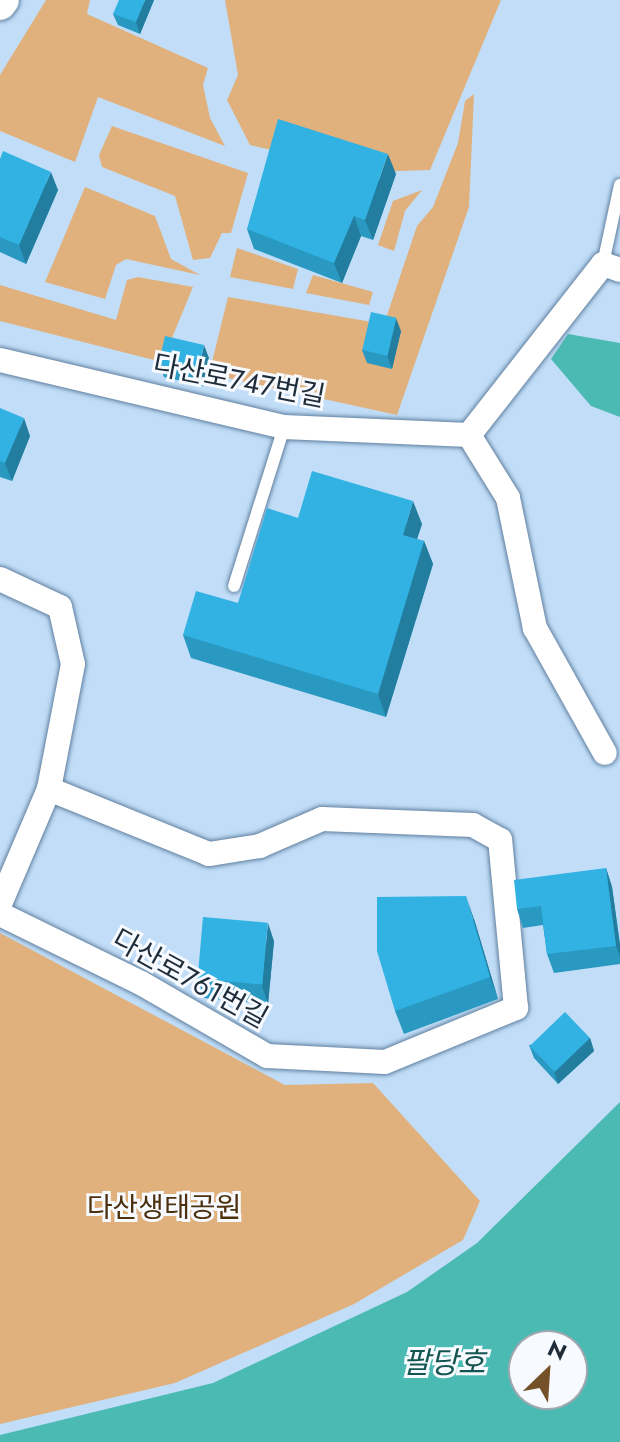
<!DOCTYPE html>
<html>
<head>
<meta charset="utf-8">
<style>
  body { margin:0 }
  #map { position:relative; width:620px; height:1442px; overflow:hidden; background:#c1ddf8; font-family:Jost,"Noto Sans KR",sans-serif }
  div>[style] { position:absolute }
  .green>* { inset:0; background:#e1b17d }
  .water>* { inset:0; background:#4abab2 }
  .roads { filter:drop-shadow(0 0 2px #60809f) drop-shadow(0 0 2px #60809f) }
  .lane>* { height:12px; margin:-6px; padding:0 6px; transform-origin:6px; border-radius:6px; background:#fff }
  .street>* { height:24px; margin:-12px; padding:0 12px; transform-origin:12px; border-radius:12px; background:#fff }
  .secondary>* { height:32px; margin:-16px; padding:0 16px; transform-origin:16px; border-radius:16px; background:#fff }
  .wall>* { inset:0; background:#2a99c2 }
  .shaded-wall>* { inset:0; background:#227d9e }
  .building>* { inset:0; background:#31b2e2; transform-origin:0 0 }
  span { translate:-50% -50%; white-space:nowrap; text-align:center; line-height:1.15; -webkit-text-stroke:6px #f7fafe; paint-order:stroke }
  .street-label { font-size:28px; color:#1e2b38 }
  .park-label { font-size:28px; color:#4d310e }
  .water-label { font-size:30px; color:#155551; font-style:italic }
  .north { position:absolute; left:508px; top:1330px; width:80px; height:80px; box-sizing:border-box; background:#f7fafe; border:2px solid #a0a7af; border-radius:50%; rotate:25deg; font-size:22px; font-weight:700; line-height:32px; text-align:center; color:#1e2b38 }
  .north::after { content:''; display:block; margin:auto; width:28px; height:36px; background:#745129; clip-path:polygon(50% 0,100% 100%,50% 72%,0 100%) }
</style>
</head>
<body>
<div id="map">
  <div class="green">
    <i style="clip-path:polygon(46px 0,90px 0,87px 14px,208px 68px,203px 85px,210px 118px,225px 146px,98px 97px,75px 162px,0 131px,0 75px)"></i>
    <i style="clip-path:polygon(225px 0,501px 0,430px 170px,370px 172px,250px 145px,227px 100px,238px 75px)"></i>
    <i style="clip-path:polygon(474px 94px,469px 207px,397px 415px,209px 374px,228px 297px,372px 322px,386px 318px,417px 226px,433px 207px,458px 143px,465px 101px)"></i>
    <i style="clip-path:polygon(112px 126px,248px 173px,231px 233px,222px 233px,210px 258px,193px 260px,175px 196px,102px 167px,99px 155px)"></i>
    <i style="clip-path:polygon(85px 187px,155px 216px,171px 259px,200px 275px,126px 259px,116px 265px,105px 299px,45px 282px)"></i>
    <i style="clip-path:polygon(422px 190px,405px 211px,394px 251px,378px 245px,393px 201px)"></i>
    <i style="clip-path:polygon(237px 248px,298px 269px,293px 289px,230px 277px)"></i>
    <i style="clip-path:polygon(313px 275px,373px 292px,369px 305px,306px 293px)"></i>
    <i style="clip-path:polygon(138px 277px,193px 287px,162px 362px,0 321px,0 285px,116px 320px,127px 280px)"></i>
    <i style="clip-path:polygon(0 933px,285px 1085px,373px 1083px,480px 1201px,463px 1240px,354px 1304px,175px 1383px,0 1424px)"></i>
  </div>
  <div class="water">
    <i style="clip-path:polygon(568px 334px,620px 343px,620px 417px,591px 406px,551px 359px)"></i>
    <i style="clip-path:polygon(evenodd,620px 1102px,620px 1442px,0 1442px,0 1435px,213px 1383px,407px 1292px,477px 1243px,620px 1102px,572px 1346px,572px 1394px,524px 1394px,524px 1346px,572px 1346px)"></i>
  </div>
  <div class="roads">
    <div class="lane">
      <i style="left:603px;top:264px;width:81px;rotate:-77.9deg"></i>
      <i style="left:234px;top:586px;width:167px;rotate:-72.5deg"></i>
    </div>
    <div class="street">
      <i style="left:0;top:360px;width:292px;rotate:13.3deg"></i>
      <i style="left:284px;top:427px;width:185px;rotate:2.5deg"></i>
      <i style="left:469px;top:435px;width:217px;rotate:-51.9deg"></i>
      <i style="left:603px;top:264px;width:18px;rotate:19deg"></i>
      <i style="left:469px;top:435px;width:74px;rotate:58.2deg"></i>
      <i style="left:508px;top:498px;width:133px;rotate:78.3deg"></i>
      <i style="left:535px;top:628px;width:143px;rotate:60.8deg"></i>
      <i style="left:0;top:579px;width:66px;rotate:25deg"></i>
      <i style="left:60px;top:607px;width:58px;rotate:77.2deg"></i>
      <i style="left:73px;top:664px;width:127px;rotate:100.9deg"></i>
      <i style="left:49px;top:789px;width:125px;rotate:113.1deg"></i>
      <i style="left:0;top:914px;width:157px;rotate:26.1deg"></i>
      <i style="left:141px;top:983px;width:146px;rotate:30.1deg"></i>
      <i style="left:267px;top:1056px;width:118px;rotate:2.9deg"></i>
      <i style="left:385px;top:1062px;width:142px;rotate:-22.4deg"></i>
      <i style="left:516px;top:1008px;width:169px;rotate:-95.4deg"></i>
      <i style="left:500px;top:840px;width:31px;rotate:-151deg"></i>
      <i style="left:473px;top:825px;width:151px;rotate:-177.7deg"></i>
      <i style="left:322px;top:819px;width:68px;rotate:156.5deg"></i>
      <i style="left:260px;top:846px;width:52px;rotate:171.1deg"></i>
      <i style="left:209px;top:854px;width:173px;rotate:-157.9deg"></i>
    </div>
    <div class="secondary">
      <i style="left:0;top:4px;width:5px;rotate:-53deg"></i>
    </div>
  </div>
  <div class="wall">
    <i style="clip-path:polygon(154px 0,140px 34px,118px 25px,113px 14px)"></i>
    <i style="clip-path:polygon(0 159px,58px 190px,26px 264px,0 252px)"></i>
    <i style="clip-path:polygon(396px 174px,373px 240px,361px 236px,342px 283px,254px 249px,247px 229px)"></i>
    <i style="clip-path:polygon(401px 331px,392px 369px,367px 363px,362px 350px)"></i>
    <i style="clip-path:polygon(209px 358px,203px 386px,164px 377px,159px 364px)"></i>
    <i style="clip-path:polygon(0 408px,30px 436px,12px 481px,0 477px)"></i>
    <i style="clip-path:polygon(298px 518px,422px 524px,417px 539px,424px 541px,433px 564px,386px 717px,191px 658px,183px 635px,238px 603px)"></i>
    <i style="clip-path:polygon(606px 868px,612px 887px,620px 945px,620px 964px,554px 973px,547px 954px,543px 925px,523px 928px,517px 909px)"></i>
    <i style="clip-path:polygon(474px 919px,498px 999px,404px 1034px,395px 1011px)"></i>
    <i style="clip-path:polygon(274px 941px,268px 1004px,204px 998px,198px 979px)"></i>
    <i style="clip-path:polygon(590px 1038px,594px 1051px,558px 1084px,534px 1058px,529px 1045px)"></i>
  </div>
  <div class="shaded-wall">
    <i style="clip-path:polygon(145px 0,154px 0,140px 34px,136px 22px)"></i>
    <i style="clip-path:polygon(388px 154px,396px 174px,373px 240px,365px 220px)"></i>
    <i style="clip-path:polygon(51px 172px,58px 190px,26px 264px,19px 245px)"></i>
    <i style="clip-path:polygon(354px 216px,361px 236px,342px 283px,334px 263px)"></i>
    <i style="clip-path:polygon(396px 318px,401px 331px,392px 369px,387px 356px)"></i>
    <i style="clip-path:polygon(204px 345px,209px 358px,203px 386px,198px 373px)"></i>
    <i style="clip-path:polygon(24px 418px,30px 436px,12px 481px,5px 463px)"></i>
    <i style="clip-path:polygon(413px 501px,422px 524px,411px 557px,403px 535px)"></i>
    <i style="clip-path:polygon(424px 541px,433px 564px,386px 717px,378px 694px)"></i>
    <i style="clip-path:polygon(606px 868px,612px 887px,620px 945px,620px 957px,616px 946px)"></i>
    <i style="clip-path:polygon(466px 896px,474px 919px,498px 999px,490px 977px)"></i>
    <i style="clip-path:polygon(268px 923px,274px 941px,268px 1004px,262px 986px)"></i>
    <i style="clip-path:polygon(590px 1038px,594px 1051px,558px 1084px,554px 1071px)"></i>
  </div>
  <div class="building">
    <i style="clip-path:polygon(119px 0,145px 0,136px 22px,113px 14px)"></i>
    <i style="clip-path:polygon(278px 119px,388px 154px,365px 220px,354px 216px,334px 263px,247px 229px)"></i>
    <i style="clip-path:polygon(3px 151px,51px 172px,19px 245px,0 237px,0 159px)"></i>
    <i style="left:371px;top:312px;width:26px;height:39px;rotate:13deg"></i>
    <i style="left:165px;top:336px;width:40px;height:29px;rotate:13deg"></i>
    <i style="clip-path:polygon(0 408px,24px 418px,5px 463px,0 461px)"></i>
    <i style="clip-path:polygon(312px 471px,413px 501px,403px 535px,424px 541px,378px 694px,183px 635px,196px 591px,238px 603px,267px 508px,298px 518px)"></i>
    <i style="clip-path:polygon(606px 868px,616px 946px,547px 954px,541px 906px,517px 909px,514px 880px)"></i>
    <i style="clip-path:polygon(466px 896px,490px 977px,395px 1011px,377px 951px,377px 897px)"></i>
    <i style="left:203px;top:917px;width:65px;height:62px;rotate:5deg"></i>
    <i style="left:565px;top:1012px;width:36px;height:49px;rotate:46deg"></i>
  </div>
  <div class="street-label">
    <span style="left:239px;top:381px;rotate:11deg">다산로747번길</span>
    <span style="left:190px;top:979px;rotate:29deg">다산로761번길</span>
  </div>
  <div class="park-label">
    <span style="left:164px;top:1208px">다산생태공원</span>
  </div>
  <div class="water-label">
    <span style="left:444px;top:1363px">팔당호</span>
  </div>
  <div class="north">N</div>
</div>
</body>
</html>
